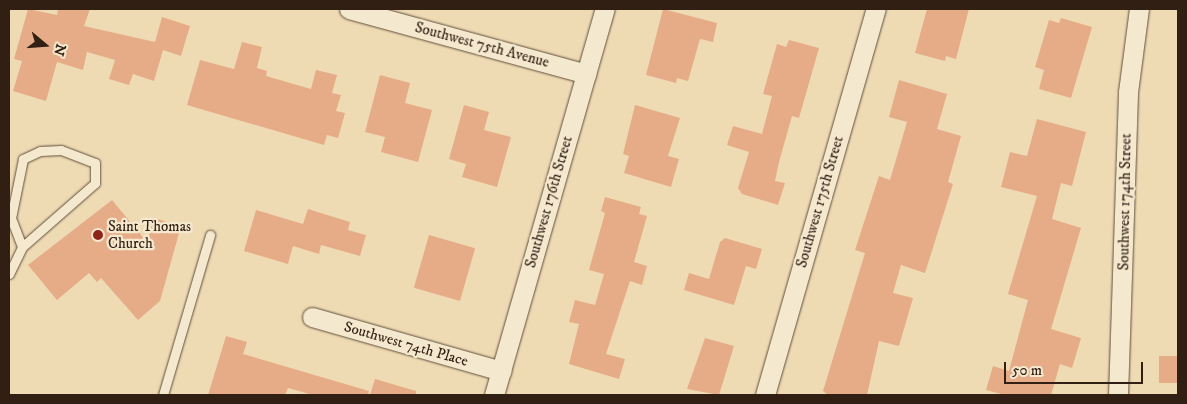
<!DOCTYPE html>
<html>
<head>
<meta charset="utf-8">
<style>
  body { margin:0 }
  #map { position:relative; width:1187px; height:404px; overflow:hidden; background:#eedbb4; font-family:"IM FELL DW Pica",serif }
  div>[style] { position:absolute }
  .building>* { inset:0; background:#e6ac87; transform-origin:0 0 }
  .roads { filter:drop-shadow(0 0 1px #614e3b) drop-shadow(0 0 1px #614e3b) }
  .lane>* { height:9px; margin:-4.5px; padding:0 4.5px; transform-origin:4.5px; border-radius:4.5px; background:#f4e8ce }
  .street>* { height:19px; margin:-9.5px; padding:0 9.5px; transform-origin:9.5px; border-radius:9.5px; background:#f4e8ce }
  .dots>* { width:14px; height:14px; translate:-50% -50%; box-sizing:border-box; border:2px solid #f4e8ce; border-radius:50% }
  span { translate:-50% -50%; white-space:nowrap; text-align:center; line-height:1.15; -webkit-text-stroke:4.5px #f4e8ce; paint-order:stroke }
  .street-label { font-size:15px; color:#321f13 }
  .poi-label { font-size:15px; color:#321f13 }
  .left { translate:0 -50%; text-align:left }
  .frame { position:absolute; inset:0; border:10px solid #321f13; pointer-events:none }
  .north { position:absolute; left:20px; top:20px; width:50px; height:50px; -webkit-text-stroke:4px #f4e8ce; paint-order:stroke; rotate:108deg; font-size:14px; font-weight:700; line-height:20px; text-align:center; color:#321f13 }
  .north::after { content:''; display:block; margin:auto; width:18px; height:22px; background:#321f13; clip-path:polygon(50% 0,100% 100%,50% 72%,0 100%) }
  .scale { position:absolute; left:1004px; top:362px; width:139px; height:22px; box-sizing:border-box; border:2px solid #321f13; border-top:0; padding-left:6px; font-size:15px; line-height:18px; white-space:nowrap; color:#321f13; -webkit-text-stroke:4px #f4e8ce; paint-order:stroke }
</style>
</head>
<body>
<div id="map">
  <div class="building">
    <i style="clip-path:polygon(28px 9px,57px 15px,58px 9px,90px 9px,84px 26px,155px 42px,162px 17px,190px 26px,181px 56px,163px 50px,154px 81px,133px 74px,129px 85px,109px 79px,115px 60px,87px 52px,83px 70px,57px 62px,46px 101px,13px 91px,22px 61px,14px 59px)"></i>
    <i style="clip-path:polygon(663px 9px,717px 23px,713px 42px,700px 39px,688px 81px,677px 78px,676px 83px,646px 75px)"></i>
    <i style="clip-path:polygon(927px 9px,969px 9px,956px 59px,946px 56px,945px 61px,915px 53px)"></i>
    <i style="clip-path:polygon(1061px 18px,1092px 27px,1071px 98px,1039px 89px,1044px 70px,1035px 67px,1049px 20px,1059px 23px)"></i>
    <i style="clip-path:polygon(789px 40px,819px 48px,799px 118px,792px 116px,779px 162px,775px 181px,785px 183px,778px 205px,742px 194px,738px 188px,749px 152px,727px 145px,733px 126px,762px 134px,772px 96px,763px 94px,777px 44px,786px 47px)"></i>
    <i style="clip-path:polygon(242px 42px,262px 47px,257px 68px,267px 71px,266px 76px,311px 89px,316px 70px,337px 75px,332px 93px,341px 95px,336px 111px,345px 113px,338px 138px,327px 135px,324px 145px,187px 105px,200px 60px,234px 69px)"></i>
    <i style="clip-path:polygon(380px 75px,410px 83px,405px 103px,432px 110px,418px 162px,381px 152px,385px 137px,365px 132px)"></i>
    <i style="clip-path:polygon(899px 80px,947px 94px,937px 129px,961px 136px,948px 182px,953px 184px,925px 273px,901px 265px,893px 293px,913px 298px,899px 346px,879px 341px,867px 395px,828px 395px,823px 391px,865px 253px,855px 250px,879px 176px,890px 180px,907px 122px,889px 117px)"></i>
    <i style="clip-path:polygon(464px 105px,489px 112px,484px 130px,511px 137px,497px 187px,462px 177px,466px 164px,449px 159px)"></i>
    <i style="clip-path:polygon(635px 105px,680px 118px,668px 156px,679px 159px,671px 187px,624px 173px,629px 156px,623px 154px)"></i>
    <i style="clip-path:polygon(1037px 119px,1086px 132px,1072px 186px,1061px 183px,1052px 219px,1081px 228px,1051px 329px,1081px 338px,1072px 368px,1060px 364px,1051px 395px,1005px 395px,986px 390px,993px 366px,1009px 371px,1028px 300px,1008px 294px,1037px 196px,1001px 187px,1010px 152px,1027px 156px)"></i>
    <i style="clip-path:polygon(605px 197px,641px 207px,639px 214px,647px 216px,634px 262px,647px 266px,642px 285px,630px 281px,606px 354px,625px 359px,619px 379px,569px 364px,579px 324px,569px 322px,575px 300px,595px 305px,604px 274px,589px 270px,605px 213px,601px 211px)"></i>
    <i style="clip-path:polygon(112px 200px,147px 242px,154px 218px,181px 226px,160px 301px,138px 320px,101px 278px,97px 282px,89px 273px,57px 300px,28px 265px)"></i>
    <i style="clip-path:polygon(308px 209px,350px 222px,348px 230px,366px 235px,360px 256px,321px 245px,319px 254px,293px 246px,288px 264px,244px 251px,256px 210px,303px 224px)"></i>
    <i style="left:429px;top:235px;width:48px;height:55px;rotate:16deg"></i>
    <i style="clip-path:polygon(725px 238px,762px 249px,756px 269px,746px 266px,734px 305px,684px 290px,689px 273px,709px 279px,720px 242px)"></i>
    <i style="clip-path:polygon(226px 336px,247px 342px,243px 354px,369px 391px,368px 395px,313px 395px,288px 388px,285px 395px,208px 395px)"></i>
    <i style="clip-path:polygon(705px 338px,734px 346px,719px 395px,687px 389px)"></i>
    <i style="left:1159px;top:356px;width:19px;height:27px"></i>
    <i style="clip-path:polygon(375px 379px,416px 391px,416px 395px,370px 395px)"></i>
  </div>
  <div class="roads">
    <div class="lane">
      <i style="left:9px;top:274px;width:30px;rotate:-64deg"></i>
      <i style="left:22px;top:247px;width:97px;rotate:-41.2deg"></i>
      <i style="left:95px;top:183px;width:20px;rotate:-90deg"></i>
      <i style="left:95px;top:163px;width:36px;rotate:-159deg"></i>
      <i style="left:61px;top:150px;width:21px;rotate:177deg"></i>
      <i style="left:40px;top:151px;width:19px;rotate:155deg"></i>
      <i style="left:23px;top:159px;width:60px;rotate:101.5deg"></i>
      <i style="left:11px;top:218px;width:31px;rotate:69deg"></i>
      <i style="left:163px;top:395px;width:167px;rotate:-73.6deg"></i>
    </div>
    <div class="street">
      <i style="left:349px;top:9px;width:246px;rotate:15.3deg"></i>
      <i style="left:312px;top:317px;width:197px;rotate:15.9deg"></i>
      <i style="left:494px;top:395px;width:402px;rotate:-74deg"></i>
      <i style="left:765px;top:395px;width:402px;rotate:-74deg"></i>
      <i style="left:1118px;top:395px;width:303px;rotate:-88.1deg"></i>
      <i style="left:1128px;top:92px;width:84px;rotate:-82.5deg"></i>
    </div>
  </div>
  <div class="dots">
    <i style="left:98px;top:235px;background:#8f2418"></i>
  </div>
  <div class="street-label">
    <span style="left:482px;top:45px;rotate:15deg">Southwest 75th Avenue</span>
    <span style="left:549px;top:202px;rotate:-74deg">Southwest 176th Street</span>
    <span style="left:820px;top:202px;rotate:-74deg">Southwest 175th Street</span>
    <span style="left:1125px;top:202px;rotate:-89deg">Southwest 174th Street</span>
    <span style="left:406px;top:344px;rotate:16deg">Southwest 74th Place</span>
  </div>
  <div class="poi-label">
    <span class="left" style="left:108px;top:235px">Saint Thomas<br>Church</span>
  </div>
  <div class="frame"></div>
  <div class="north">N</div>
  <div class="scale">50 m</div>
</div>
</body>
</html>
